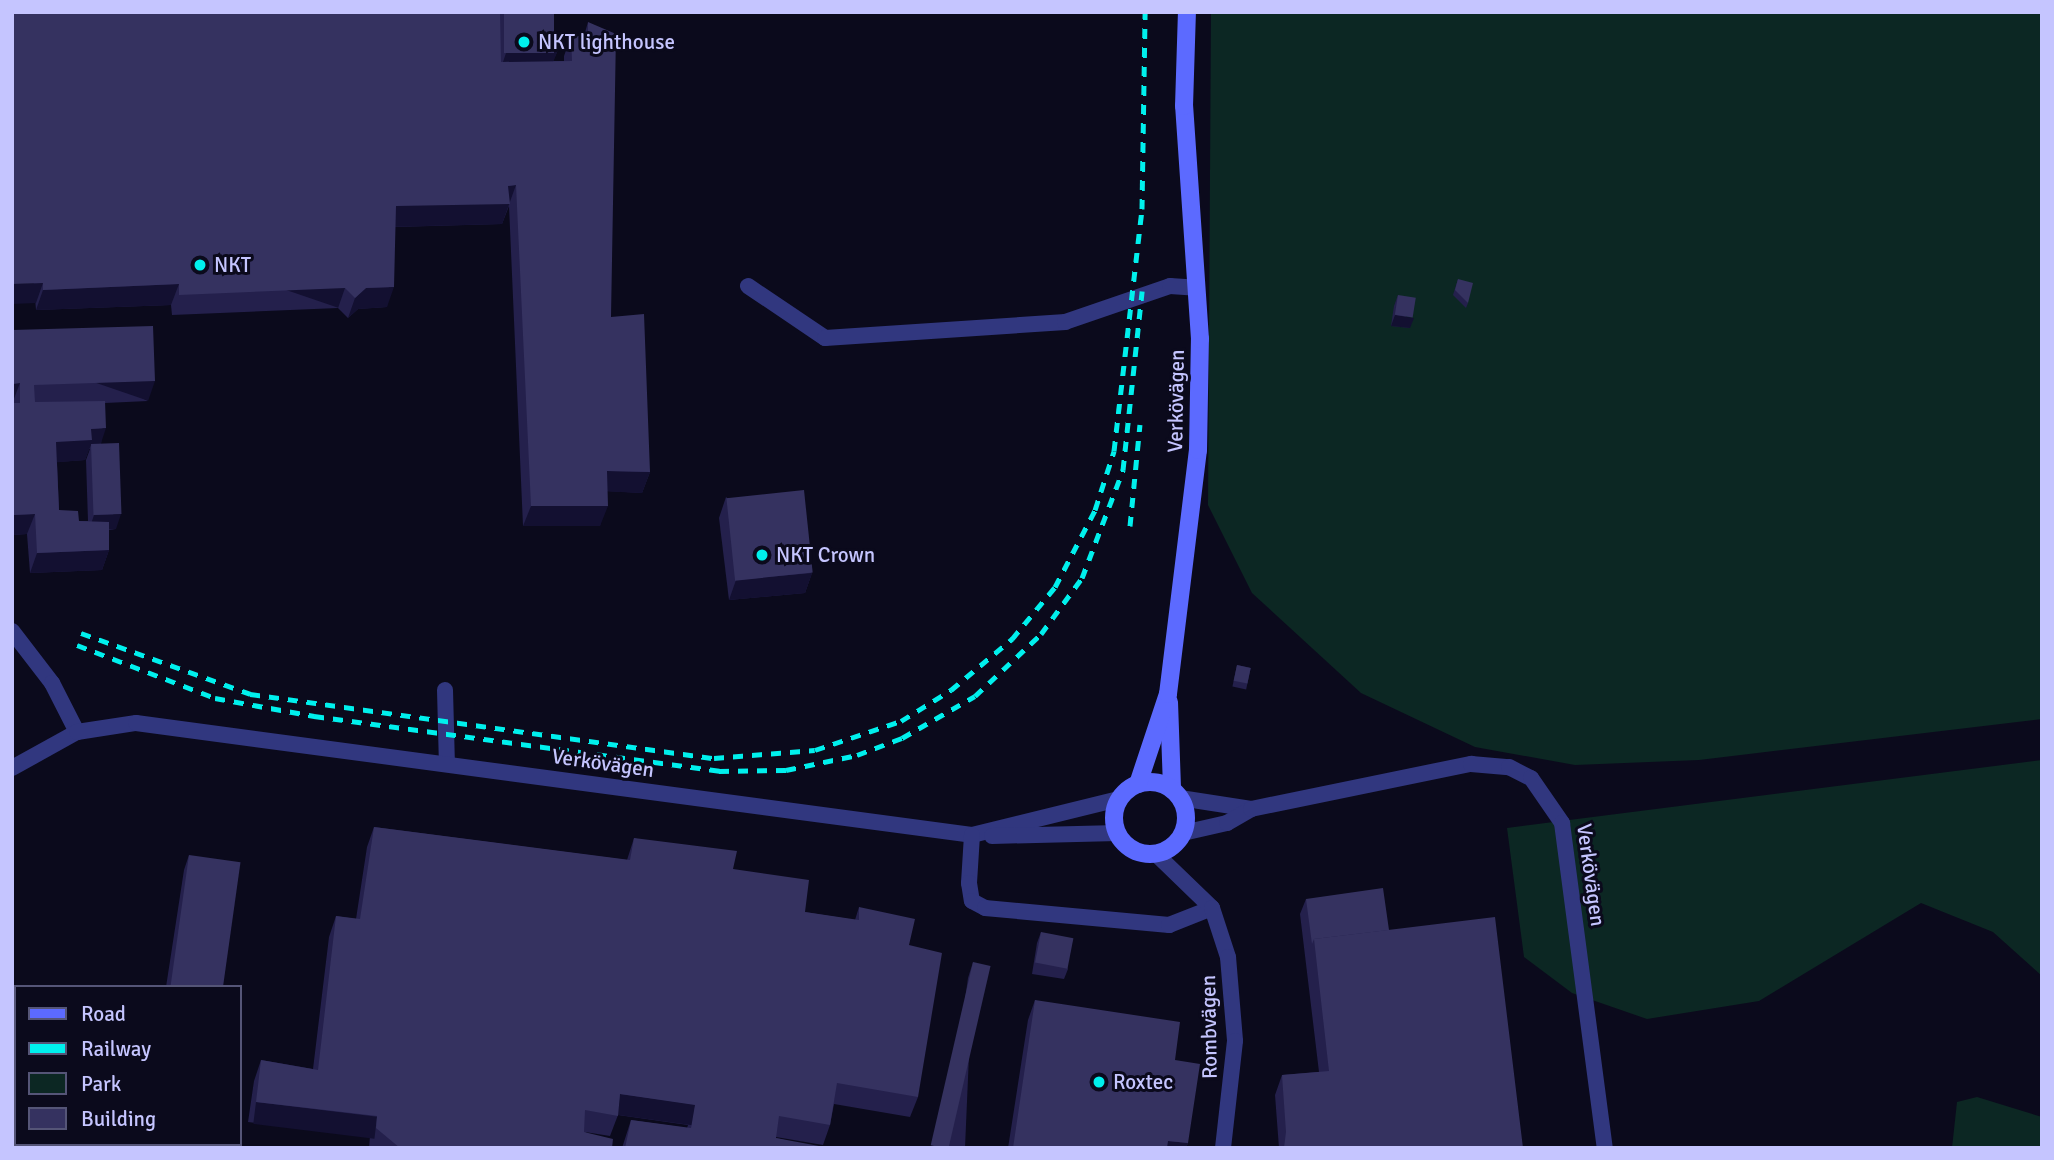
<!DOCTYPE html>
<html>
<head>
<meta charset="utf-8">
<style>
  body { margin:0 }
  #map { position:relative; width:2054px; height:1160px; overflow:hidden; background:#0b0a1c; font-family:Signika,sans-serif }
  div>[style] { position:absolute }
  .green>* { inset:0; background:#0c2723 }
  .minor>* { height:16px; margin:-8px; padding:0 8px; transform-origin:8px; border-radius:8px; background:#31377f }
  .secondary>* { height:18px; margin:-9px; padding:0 9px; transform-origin:9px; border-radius:9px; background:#5c6aff }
  .secondary>.ring { margin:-9px; padding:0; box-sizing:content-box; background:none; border:18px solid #5c6aff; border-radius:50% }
  .rail>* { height:5px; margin-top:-2.5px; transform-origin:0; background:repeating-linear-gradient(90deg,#00f0ed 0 10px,transparent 0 19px) }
  .wall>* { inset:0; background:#24204c; transform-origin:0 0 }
  .shaded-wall>* { inset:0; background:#131031; transform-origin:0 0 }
  .building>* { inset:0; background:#353260; transform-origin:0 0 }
  .dots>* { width:19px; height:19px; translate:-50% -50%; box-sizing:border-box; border:4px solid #0b0a1c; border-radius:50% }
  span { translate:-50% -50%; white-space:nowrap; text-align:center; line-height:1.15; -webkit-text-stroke:6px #0b0a1c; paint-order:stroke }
  .poi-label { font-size:21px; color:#c5c5ff }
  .left { translate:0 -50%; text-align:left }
  .street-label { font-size:21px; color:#c5c5ff }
  .frame { position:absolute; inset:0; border:14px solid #c5c5ff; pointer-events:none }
  .legend { position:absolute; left:14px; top:985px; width:228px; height:161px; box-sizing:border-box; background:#0b0a1c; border:2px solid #557; margin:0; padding:9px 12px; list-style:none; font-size:21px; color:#c5c5ff }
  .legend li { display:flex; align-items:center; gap:14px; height:35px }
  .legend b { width:35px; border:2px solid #557 }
</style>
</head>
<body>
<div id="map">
  <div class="green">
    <i style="clip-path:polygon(1211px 12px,2042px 12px,2042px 719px,1699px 760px,1575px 765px,1475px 747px,1361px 693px,1252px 593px,1208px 505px)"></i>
    <i style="clip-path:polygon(2042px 760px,2042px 976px,1993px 932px,1921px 903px,1759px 1001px,1647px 1019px,1572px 993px,1524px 957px,1507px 828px)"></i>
    <i style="clip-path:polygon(1977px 1097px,2042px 1117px,2042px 1148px,1952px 1148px,1957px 1102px)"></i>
  </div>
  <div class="minor">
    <i style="left:748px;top:286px;width:93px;rotate:34deg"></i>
    <i style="left:825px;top:338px;width:241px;rotate:-3.8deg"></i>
    <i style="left:1065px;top:322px;width:111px;rotate:-18.9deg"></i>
    <i style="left:1170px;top:286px;width:26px;rotate:4deg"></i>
    <i style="left:12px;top:631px;width:66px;rotate:52.4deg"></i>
    <i style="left:52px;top:683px;width:55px;rotate:63deg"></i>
    <i style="left:445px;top:690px;width:74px;rotate:88.5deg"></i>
    <i style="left:12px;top:768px;width:74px;rotate:-29deg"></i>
    <i style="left:77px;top:732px;width:60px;rotate:-8.7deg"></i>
    <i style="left:136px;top:723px;width:843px;rotate:7.63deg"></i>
    <i style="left:972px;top:835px;width:151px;rotate:-13.8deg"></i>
    <i style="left:1180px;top:798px;width:72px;rotate:8.8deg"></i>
    <i style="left:1183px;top:833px;width:45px;rotate:-12.8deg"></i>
    <i style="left:1227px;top:823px;width:28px;rotate:-30deg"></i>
    <i style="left:1251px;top:809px;width:225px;rotate:-11.6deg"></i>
    <i style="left:1471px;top:764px;width:38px;rotate:5deg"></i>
    <i style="left:1509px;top:767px;width:25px;rotate:27deg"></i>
    <i style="left:1531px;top:778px;width:55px;rotate:55.4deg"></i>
    <i style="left:1562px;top:823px;width:328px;rotate:82.5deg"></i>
    <i style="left:972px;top:835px;width:48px;rotate:93.6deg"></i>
    <i style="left:969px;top:883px;width:18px;rotate:81deg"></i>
    <i style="left:972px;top:901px;width:15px;rotate:28deg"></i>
    <i style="left:985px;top:908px;width:185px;rotate:5.3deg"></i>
    <i style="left:1169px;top:925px;width:46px;rotate:-21.6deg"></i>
    <i style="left:992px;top:836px;width:126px;rotate:-1.4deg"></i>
    <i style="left:1155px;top:853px;width:79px;rotate:44deg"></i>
    <i style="left:1212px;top:908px;width:52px;rotate:71.9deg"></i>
    <i style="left:1228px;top:957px;width:84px;rotate:85.2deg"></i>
    <i style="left:1235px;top:1041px;width:108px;rotate:96.4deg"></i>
  </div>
  <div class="secondary">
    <i style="left:1169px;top:702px;width:87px;rotate:88deg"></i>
    <i class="ring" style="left:1114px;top:782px;width:54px;height:54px"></i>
    <i style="left:1138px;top:784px;width:95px;rotate:-71.6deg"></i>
    <i style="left:1168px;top:694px;width:246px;rotate:-83deg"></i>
    <i style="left:1198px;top:450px;width:111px;rotate:-89deg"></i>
    <i style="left:1200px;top:339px;width:234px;rotate:-93.9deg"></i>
    <i style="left:1184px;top:106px;width:94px;rotate:-88.2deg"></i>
  </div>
  <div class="rail">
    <i style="left:1130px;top:526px;width:102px;rotate:-84.4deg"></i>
    <i style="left:81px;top:633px;width:180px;rotate:19.8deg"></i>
    <i style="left:250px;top:694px;width:468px;rotate:7.9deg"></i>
    <i style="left:714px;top:758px;width:101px;rotate:-4.5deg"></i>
    <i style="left:815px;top:750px;width:91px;rotate:-18.6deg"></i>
    <i style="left:901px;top:721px;width:59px;rotate:-31.8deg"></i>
    <i style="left:951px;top:690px;width:80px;rotate:-39.9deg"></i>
    <i style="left:1012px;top:639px;width:67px;rotate:-50.4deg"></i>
    <i style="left:1055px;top:587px;width:87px;rotate:-62.5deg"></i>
    <i style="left:1095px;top:510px;width:62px;rotate:-72.1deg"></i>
    <i style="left:1114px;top:451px;width:244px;rotate:-83.4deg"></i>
    <i style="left:1142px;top:209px;width:197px;rotate:-89.1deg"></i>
    <i style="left:77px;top:645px;width:148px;rotate:21deg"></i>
    <i style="left:215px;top:698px;width:101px;rotate:10.3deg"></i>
    <i style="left:314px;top:716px;width:409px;rotate:7.7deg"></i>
    <i style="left:719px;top:771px;width:67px;rotate:-0.9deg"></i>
    <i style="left:786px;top:770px;width:73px;rotate:-11.9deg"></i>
    <i style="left:857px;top:755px;width:48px;rotate:-20.7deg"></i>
    <i style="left:902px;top:738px;width:84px;rotate:-29.9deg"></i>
    <i style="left:975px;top:696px;width:91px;rotate:-43.2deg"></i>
    <i style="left:1041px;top:634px;width:69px;rotate:-53.8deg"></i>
    <i style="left:1082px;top:578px;width:116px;rotate:-69.2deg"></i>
    <i style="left:1123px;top:470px;width:180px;rotate:-83.9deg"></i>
  </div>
  <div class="wall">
    <i style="clip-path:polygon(12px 12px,504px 12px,558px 50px,553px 61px,564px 61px,564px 56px,571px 36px,584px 36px,588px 22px,611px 317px,650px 472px,642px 493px,607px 491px,600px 526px,523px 526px,509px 206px,502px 224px,395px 227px,387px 307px,358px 309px,348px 318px,338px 308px,172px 315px,171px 305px,36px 310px)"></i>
    <i style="clip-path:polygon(1458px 279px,1468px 303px,1466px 308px,1453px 295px)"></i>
    <i style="clip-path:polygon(1398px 295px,1410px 328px,1391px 326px,1394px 306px)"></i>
    <i style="clip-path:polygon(evenodd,12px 330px,148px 401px,105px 403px,101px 444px,116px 529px,109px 530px,109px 550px,102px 570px,30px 573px,27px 534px,12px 535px,12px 330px,89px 449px,90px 449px,86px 460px,88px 521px,79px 521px,59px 510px,57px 462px,85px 460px,89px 449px)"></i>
    <i style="clip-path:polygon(726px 497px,812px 573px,805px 593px,729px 600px,719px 518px)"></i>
    <i style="left:1237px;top:665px;width:14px;height:22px;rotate:12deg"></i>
    <i style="clip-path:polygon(374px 827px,627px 860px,634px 838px,733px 869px,805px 912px,855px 920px,859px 907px,909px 945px,918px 1097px,910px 1117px,834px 1104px,830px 1125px,823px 1145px,776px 1137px,776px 1138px,819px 1148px,622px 1148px,631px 1120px,687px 1128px,688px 1125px,618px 1115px,610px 1136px,585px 1132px,612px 1148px,369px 1148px,370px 1136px,248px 1122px,254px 1081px,261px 1060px,313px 1069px,329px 937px,336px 916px,356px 919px,367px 847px)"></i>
    <i style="clip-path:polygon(189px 855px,222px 987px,166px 987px,184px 870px)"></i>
    <i style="clip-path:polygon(1306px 899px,1389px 930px,1523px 1148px,1279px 1148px,1275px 1095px,1282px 1075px,1319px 1072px,1300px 914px)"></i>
    <i style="clip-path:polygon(1041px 932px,1068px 969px,1064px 979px,1032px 974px,1037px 943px)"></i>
    <i style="clip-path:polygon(973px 962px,965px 1148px,944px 1148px,968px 978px)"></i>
    <i style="clip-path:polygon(1035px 1000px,1175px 1060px,1188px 1143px,1186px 1148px,1008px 1148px,1028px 1020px)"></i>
  </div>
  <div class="shaded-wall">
    <i style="clip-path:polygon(558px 50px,552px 65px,501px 68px,506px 53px)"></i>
    <i style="clip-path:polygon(516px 185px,502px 224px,388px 227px,396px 206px,508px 186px)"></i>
    <i style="clip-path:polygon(43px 283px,36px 303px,12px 304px,12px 284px)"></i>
    <i style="clip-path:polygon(179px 284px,171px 305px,36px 310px,43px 290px)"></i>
    <i style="clip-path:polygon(394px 287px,387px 307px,358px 309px,348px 318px,355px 298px,366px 288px)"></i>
    <i style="left:345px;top:288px;width:21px;height:166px;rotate:109deg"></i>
    <i style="clip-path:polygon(1395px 315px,1414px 318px,1410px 328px,1391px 326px)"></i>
    <i style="left:155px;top:381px;width:21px;height:121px;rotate:109deg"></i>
    <i style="clip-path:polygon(20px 383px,12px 404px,12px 384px)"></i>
    <i style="clip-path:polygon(106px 428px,99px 449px,91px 445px,85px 460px,49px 463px,56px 442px,91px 429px)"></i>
    <i style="clip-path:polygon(607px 471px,650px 472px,642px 493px,599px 491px)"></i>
    <i style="clip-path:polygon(531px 506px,608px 506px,600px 526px,523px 526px)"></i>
    <i style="clip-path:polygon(35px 514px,27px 534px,12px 535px,12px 519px,14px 515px)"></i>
    <i style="clip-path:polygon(121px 514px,116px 529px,89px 530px,94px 515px)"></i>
    <i style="clip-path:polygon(109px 550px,102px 570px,30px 573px,37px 553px)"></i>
    <i style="clip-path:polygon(812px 573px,805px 593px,729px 600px,736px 580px)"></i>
    <i style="left:620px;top:1094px;width:76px;height:21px;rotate:8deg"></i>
    <i style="left:256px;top:1102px;width:122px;height:22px;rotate:7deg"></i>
    <i style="clip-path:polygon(1168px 1141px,1188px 1143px,1186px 1148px,1165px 1148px)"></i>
  </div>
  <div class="building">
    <i style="clip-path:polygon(12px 12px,500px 12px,501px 62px,572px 61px,571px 36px,588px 36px,588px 22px,616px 34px,611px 317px,644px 314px,650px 472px,607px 471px,608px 506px,531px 506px,516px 185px,508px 186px,510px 204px,396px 206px,394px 287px,366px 288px,355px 298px,345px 288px,179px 295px,179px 284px,43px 290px,43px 283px,12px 284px)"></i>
    <i style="left:504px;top:12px;width:50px;height:41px"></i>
    <i style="clip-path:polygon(1458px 279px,1473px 283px,1468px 303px,1455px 290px)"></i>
    <i style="left:1398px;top:295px;width:18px;height:20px;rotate:9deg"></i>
    <i style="clip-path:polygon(153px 326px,155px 381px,34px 385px,35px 402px,105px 401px,106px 428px,91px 429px,92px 440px,56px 442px,59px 510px,78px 511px,79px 521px,109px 522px,109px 550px,37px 553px,35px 514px,14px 515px,14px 505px,12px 505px,12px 403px,20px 403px,20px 383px,12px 384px,12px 330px)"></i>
    <i style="left:119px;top:443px;width:71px;height:28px;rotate:88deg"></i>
    <i style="left:804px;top:490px;width:83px;height:78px;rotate:84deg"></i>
    <i style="left:1237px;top:665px;width:14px;height:16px;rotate:12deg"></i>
    <i style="clip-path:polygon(374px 827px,630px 860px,634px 838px,737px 851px,733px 869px,809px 880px,805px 912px,859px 920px,859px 907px,915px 919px,909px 945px,942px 953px,918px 1097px,837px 1083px,830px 1125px,779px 1116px,776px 1138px,819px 1146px,819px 1148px,625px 1148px,631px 1120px,691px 1128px,695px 1105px,620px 1094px,618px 1116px,585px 1110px,584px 1132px,613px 1139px,612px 1148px,400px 1148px,376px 1128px,377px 1116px,256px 1102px,261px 1060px,318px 1070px,336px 916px,360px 919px)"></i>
    <i style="left:189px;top:855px;width:52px;height:133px;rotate:8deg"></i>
    <i style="clip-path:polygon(1383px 888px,1389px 930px,1314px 939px,1312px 944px,1306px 899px)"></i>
    <i style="clip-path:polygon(1495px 917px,1523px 1148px,1284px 1148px,1286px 1132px,1282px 1075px,1329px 1071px,1314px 939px)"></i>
    <i style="left:1041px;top:932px;width:33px;height:31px;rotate:11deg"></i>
    <i style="left:973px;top:962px;width:18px;height:188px;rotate:13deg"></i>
    <i style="clip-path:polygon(1035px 1000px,1180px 1022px,1175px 1060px,1200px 1064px,1188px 1143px,1168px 1141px,1167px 1148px,1013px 1148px)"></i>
    <i style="left:147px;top:1144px;width:66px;height:4px"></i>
  </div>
  <div class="dots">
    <i style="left:524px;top:42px;background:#00f0ed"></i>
    <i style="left:200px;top:265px;background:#00f0ed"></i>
    <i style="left:762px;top:555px;background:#00f0ed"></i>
    <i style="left:1099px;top:1082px;background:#00f0ed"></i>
  </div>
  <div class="poi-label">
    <span class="left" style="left:538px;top:42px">NKT lighthouse</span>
    <span class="left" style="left:214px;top:265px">NKT</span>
    <span class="left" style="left:776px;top:555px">NKT Crown</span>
    <span class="left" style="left:1113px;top:1082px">Roxtec</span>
  </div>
  <div class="street-label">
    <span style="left:1176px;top:401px;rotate:-89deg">Verkövägen</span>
    <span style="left:603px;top:763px;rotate:8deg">Verkövägen</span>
    <span style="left:1591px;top:875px;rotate:82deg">Verkövägen</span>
    <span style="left:1209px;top:1027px;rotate:-91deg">Rombvägen</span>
  </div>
  <div class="frame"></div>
  <ul class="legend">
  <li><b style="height:9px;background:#5c6aff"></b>Road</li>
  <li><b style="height:9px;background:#00f0ed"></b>Railway</li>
  <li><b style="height:19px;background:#0c2723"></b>Park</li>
  <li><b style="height:19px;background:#353260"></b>Building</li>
  </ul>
</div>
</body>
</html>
